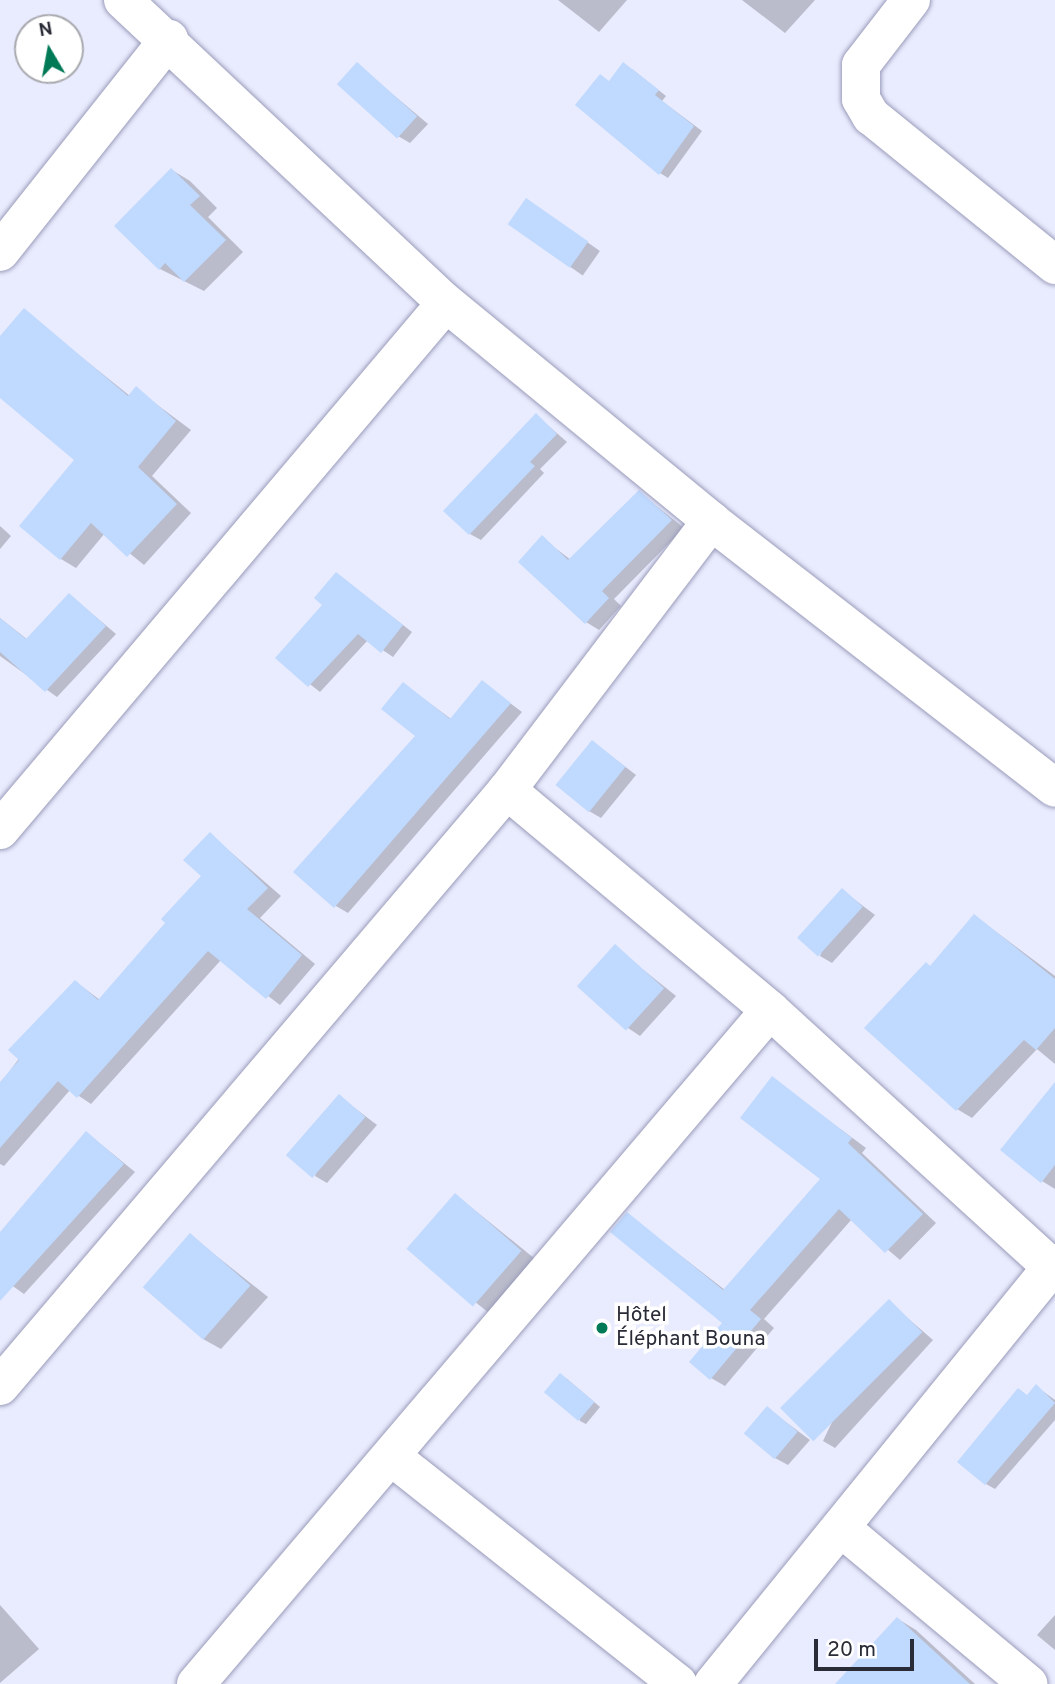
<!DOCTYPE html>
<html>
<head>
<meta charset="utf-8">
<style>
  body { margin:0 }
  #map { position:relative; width:1055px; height:1684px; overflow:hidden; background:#e9ebfe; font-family:Overpass,sans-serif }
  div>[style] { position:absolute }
  .shadow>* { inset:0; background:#0003; transform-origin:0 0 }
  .building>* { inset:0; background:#bfd9ff; transform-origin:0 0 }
  .roads { filter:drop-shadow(0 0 2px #9a9cba) drop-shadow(0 0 2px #9a9cba) }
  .minor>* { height:38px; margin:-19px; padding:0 19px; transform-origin:19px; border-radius:19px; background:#fff }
  .dots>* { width:19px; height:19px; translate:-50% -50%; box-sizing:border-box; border:4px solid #fff; border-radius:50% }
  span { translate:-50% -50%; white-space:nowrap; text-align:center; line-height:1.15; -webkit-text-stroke:7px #fff; paint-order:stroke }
  .poi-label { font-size:21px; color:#292b37 }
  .left { translate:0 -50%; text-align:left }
  .north { position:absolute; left:14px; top:14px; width:70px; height:70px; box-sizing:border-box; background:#fff; border:2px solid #a9aaaf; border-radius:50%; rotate:350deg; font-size:19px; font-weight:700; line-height:28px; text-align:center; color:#292b37 }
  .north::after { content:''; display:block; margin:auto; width:24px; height:32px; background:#007956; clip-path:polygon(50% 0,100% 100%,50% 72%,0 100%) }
  .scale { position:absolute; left:814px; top:1639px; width:100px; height:32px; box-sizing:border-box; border:4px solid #292b37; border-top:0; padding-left:9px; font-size:21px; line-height:24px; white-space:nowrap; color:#292b37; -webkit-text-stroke:5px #fff; paint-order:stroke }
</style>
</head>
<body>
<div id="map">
  <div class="shadow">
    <i style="clip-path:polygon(558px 0,627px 0,599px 32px)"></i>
    <i style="clip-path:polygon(742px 0,815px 0,785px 33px)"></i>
    <i style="clip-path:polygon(358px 65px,428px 124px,410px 143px,398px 136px)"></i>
    <i style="clip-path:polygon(632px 69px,666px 96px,662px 101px,702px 131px,668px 178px,660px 173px,610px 82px)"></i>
    <i style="clip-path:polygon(172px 170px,190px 181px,217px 208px,208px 217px,243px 252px,204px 291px,160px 269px)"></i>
    <i style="left:527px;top:200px;width:89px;height:30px;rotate:35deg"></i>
    <i style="clip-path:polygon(24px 311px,130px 396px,136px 389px,191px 430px,152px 476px,191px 513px,144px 565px,105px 533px,76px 568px,61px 559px,76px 460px,0 395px,0 339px)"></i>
    <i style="clip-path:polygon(536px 415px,567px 442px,540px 469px,544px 473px,481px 540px,470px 534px)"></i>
    <i style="clip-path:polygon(639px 492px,684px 528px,614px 599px,621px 606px,599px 630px,586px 622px,542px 538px,571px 560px)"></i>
    <i style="clip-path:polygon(0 526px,11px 536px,0 549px)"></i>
    <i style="clip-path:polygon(337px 574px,412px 632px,393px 657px,368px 640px,320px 692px,277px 658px,325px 605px)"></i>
    <i style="clip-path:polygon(70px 595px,116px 634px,57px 697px,0 656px,0 618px,28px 640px)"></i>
    <i style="clip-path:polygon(482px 682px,522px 712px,348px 913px,336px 906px,295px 871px,418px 736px,404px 684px,451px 719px)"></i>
    <i style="clip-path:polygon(593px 742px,636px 775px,601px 818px,589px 811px)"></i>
    <i style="clip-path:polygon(210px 834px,281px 896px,260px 918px,315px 964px,280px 1005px,221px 960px,91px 1104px,70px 1090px,4px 1166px,0 1164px,0 1084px,76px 982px,100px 1000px,168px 923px,204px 876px)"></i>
    <i style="clip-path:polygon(842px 890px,875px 915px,832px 963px,820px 956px)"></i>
    <i style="clip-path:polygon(975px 916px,1055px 976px,1055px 1064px,1037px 1049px,972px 1118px,957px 1109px,932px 967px)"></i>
    <i style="clip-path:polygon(615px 947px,676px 996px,640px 1036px,628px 1028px)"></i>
    <i style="clip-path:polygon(773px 1079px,866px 1148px,862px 1153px,936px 1223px,900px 1260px,852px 1219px,764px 1319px,774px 1328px,725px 1386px,711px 1378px,724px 1323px,627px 1214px,725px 1290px,823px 1179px)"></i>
    <i style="clip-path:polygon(1055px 1085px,1055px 1189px,1042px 1181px)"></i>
    <i style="clip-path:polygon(339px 1096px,377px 1125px,327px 1183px,315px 1176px)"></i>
    <i style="clip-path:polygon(87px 1133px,135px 1172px,24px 1294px,0 1277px,0 1235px)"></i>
    <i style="left:456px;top:1195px;width:107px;height:71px;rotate:39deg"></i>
    <i style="clip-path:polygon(190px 1235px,268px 1297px,221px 1349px,203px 1339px)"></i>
    <i style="clip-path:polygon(889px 1302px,933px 1340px,835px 1448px,823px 1441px)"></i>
    <i style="clip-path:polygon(566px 1378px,600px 1407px,586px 1424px,580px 1421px)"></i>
    <i style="clip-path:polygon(1037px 1387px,1055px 1400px,1055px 1420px,995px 1489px,986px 1484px)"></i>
    <i style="clip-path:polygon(767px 1408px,810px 1440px,788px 1465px,775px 1458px)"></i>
    <i style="clip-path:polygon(0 1605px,39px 1649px,0 1683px)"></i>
    <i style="clip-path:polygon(1055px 1615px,1055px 1650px,1037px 1635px)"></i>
    <i style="clip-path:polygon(898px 1619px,916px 1630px,975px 1684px,848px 1684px)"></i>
  </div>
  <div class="building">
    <i style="left:357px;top:62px;width:81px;height:30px;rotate:42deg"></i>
    <i style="clip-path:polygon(623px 62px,659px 90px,655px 95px,694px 126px,659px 175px,575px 105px,600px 74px,609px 81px)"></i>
    <i style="clip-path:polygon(171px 168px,200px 196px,190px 205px,226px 240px,184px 282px,165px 263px,159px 270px,114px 226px)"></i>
    <i style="left:526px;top:198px;width:76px;height:32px;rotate:35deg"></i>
    <i style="clip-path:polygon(24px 308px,128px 396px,136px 386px,176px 421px,138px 467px,177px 504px,127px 557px,91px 523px,60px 560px,19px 526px,74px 460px,0 398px,0 336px)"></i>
    <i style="clip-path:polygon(536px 413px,557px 434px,530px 462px,535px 466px,469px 535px,443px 511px)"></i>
    <i style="clip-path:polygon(639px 490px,672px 520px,602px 591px,609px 598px,585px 624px,518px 562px,542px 535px,568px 560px)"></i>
    <i style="clip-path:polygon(336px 572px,403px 625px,381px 653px,358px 634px,308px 687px,275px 658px,322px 605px,314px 598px)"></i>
    <i style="clip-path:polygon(69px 593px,106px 626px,45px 692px,0 652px,0 618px,26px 639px)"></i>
    <i style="clip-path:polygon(482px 680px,511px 703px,334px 908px,293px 872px,415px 736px,381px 709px,403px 682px,450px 719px)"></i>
    <i style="left:592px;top:740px;width:43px;height:58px;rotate:39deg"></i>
    <i style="clip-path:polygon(210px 832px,268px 888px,247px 909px,302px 955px,266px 999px,208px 951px,77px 1098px,58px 1081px,0 1148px,0 1082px,19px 1060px,8px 1050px,75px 980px,98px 1000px,165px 923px,161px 919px,201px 876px,183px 860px)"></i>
    <i style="left:842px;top:888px;width:28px;height:67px;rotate:42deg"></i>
    <i style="clip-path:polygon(974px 914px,1055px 979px,1055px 1028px,1036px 1050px,1024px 1040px,956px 1111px,864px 1028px,926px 962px,930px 966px)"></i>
    <i style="left:615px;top:944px;width:66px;height:57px;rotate:42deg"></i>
    <i style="clip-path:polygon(772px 1076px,852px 1138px,848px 1143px,923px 1214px,885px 1253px,839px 1209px,750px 1310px,761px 1319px,710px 1380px,689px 1362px,722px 1323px,610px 1232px,627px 1212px,723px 1290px,820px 1179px,740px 1118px)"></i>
    <i style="clip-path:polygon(1055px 1082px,1055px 1165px,1041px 1183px,1000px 1150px)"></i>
    <i style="left:339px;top:1094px;width:35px;height:81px;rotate:41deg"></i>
    <i style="clip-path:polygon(86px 1131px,124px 1164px,0 1301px,0 1232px)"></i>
    <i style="left:455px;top:1193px;width:88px;height:74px;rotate:41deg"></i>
    <i style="left:190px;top:1233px;width:80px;height:72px;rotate:41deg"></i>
    <i style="left:889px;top:1299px;width:47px;height:154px;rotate:45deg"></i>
    <i style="left:560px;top:1373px;width:45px;height:25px;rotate:40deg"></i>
    <i style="clip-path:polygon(1036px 1384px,1055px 1403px,985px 1485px,957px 1462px,1018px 1388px,1027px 1395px)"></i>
    <i style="left:767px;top:1406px;width:40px;height:36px;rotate:40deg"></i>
    <i style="clip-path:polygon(897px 1617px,970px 1684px,835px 1684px)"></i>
  </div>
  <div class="roads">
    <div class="minor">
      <i style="left:123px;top:0;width:443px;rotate:43.2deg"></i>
      <i style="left:446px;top:303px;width:343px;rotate:39.4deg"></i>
      <i style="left:711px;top:521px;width:435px;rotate:37.8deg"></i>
      <i style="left:911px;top:0;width:82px;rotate:127.6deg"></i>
      <i style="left:861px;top:65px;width:34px;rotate:90deg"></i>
      <i style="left:861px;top:99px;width:20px;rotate:60deg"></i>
      <i style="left:871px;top:116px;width:237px;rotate:39deg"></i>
      <i style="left:0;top:252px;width:272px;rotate:-51.6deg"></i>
      <i style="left:507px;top:790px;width:343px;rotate:39.9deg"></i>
      <i style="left:770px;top:1010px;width:381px;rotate:42.4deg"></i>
      <i style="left:0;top:830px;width:690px;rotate:-49.76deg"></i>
      <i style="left:0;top:1386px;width:782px;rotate:-49.61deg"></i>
      <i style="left:507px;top:790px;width:338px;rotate:-52.8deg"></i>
      <i style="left:392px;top:1457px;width:365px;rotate:38.4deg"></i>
      <i style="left:841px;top:1528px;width:244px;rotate:39.8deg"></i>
      <i style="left:196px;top:1684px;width:885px;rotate:-49.58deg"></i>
      <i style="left:713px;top:1684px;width:542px;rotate:-50.91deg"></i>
    </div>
  </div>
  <div class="dots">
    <i style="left:602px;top:1328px;background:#007956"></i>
  </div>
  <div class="poi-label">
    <span class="left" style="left:616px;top:1328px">Hôtel<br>Éléphant Bouna</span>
  </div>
  <div class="north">N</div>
  <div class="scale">20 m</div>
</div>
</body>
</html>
